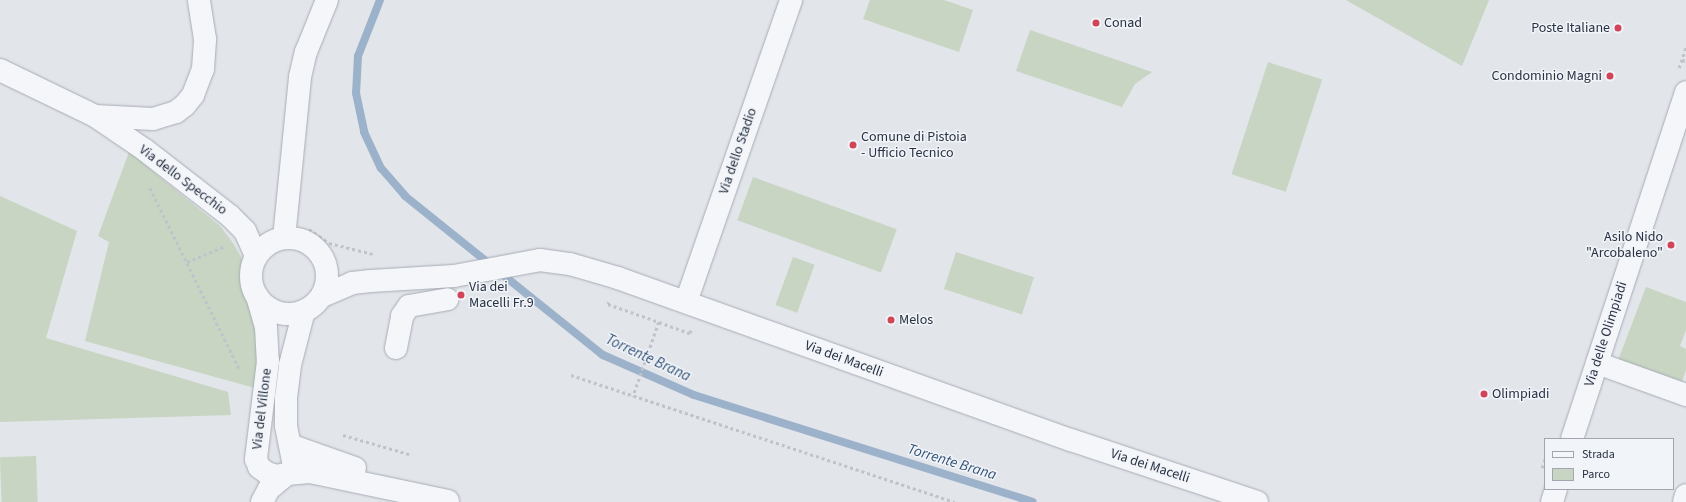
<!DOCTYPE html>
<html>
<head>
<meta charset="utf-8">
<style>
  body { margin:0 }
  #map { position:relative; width:1686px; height:502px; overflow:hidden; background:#e2e5ea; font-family:"Source Sans 3",sans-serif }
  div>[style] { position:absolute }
  .green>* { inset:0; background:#c7d5c2; transform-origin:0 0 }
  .stream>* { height:8px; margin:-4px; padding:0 4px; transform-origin:4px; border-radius:4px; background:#9cb2cb }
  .path>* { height:2.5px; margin-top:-1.25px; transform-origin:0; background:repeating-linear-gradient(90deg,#bfc3ca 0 3px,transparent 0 6px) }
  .roads { filter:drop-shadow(0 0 1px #a7acb5) drop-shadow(0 0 1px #a7acb5) }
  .minor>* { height:22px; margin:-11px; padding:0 11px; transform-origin:11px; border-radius:11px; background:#f4f6f9 }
  .minor>.ring { margin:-11px; padding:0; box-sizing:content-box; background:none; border:22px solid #f4f6f9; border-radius:50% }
  .dots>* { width:11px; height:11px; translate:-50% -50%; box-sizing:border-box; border:2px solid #f1f4f8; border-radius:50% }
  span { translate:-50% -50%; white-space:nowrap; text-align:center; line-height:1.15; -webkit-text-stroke:3px #f1f4f8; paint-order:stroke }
  .poi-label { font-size:14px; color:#293243 }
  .left { translate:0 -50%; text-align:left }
  .right { translate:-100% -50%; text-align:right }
  .street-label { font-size:14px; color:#293243 }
  .water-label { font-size:15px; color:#325178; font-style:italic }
  .legend { position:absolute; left:1544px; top:438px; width:130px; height:52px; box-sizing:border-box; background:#f1f4f8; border:1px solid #a1a6b0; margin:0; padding:5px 7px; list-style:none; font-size:12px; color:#293243 }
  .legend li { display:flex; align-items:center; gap:8px; height:20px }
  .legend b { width:20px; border:1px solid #a1a6b0 }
</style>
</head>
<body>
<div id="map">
  <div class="green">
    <i style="clip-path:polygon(870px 0,944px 0,973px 10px,959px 52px,863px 19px)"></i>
    <i style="clip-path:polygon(1346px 0,1489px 0,1462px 66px)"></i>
    <i style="clip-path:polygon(1030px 30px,1152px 72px,1135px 84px,1122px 107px,1016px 71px)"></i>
    <i style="left:1268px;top:62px;width:57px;height:118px;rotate:18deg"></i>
    <i style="clip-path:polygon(129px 152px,220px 226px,233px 243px,263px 294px,255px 388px,85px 341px,109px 242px,98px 236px)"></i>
    <i style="left:753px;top:177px;width:153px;height:46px;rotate:20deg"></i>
    <i style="clip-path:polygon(0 196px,77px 231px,46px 338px,228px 392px,231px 415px,0 422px)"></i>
    <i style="left:956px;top:252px;width:82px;height:39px;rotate:18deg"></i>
    <i style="left:793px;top:257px;width:23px;height:51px;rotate:20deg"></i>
    <i style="clip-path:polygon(1646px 287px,1686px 302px,1686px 330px,1680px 346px,1686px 349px,1686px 370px,1680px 387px,1617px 363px)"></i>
    <i style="left:36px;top:456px;width:46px;height:36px;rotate:88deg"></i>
  </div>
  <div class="stream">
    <i style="left:380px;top:0;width:60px;rotate:111.4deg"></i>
    <i style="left:358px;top:56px;width:37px;rotate:93deg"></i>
    <i style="left:356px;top:93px;width:40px;rotate:78deg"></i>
    <i style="left:364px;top:132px;width:40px;rotate:65deg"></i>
    <i style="left:381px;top:168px;width:37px;rotate:49deg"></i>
    <i style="left:405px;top:196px;width:254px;rotate:38.8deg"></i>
    <i style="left:603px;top:355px;width:99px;rotate:23.7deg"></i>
    <i style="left:694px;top:395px;width:355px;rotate:17.5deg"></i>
  </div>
  <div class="path">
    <i style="left:1682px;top:60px;width:4px;rotate:14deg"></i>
    <i style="left:1679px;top:68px;width:22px;rotate:-72deg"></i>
    <i style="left:150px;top:188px;width:203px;rotate:63.7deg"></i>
    <i style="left:309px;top:229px;width:24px;rotate:35deg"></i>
    <i style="left:329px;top:243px;width:45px;rotate:14deg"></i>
    <i style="left:187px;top:262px;width:41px;rotate:-22.8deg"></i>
    <i style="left:609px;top:302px;width:2px;rotate:117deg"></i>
    <i style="left:608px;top:304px;width:54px;rotate:19.4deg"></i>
    <i style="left:659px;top:322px;width:79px;rotate:109.1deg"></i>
    <i style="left:659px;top:322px;width:33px;rotate:20deg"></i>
    <i style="left:690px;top:333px;width:3px;rotate:-72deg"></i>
    <i style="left:571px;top:375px;width:404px;rotate:18.3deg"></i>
    <i style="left:343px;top:435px;width:69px;rotate:16.1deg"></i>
    <i style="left:1542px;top:468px;width:9px;rotate:-72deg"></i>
  </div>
  <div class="roads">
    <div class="minor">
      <i style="left:0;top:70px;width:106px;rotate:25.8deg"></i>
      <i style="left:95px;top:116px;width:60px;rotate:34.2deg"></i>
      <i style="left:145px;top:150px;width:108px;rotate:37.8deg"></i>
      <i style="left:230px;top:216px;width:21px;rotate:45deg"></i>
      <i style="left:245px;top:231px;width:27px;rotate:66deg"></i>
      <i style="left:95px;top:116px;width:58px;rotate:3deg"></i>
      <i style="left:153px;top:119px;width:24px;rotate:-17deg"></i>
      <i style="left:176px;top:112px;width:11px;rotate:-38deg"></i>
      <i style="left:185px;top:105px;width:13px;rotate:-51deg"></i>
      <i style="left:193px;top:95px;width:28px;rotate:-69deg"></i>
      <i style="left:203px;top:69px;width:30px;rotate:-86deg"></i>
      <i style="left:205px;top:39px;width:39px;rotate:-99deg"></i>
      <i class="ring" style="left:251px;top:238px;width:54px;height:54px"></i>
      <i style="left:284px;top:238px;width:162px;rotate:-84.3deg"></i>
      <i style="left:300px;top:77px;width:26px;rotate:-77deg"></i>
      <i style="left:306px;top:52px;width:56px;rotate:-68deg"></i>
      <i style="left:257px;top:296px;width:32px;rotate:74deg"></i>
      <i style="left:266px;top:327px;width:34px;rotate:87deg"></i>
      <i style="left:268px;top:361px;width:99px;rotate:97deg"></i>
      <i style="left:256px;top:459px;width:9px;rotate:69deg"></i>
      <i style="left:259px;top:467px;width:10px;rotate:37deg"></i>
      <i style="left:267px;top:473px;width:10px;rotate:17deg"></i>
      <i style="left:277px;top:476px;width:13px;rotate:-13deg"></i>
      <i style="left:290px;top:473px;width:8px;rotate:-60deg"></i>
      <i style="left:294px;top:466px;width:41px;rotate:-101.3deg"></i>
      <i style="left:286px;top:426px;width:28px;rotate:-90deg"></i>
      <i style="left:286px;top:398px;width:33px;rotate:-83deg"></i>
      <i style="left:290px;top:365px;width:56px;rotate:-75.5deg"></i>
      <i style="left:322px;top:296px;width:33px;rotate:-23deg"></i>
      <i style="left:352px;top:283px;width:19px;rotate:-6deg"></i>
      <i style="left:371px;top:281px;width:83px;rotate:-3.4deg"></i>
      <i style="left:454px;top:276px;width:87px;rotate:-10.5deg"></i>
      <i style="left:540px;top:260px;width:30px;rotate:8deg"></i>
      <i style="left:570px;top:264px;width:50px;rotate:16.3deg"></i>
      <i style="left:618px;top:278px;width:481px;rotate:19.7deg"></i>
      <i style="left:1071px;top:440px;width:196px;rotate:18.4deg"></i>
      <i style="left:686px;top:302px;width:320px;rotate:-70.8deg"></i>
      <i style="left:396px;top:348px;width:33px;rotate:-79deg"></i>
      <i style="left:402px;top:316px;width:12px;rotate:-55deg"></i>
      <i style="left:409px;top:306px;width:39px;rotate:-10deg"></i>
      <i style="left:1597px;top:363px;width:95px;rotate:19.8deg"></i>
      <i style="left:1572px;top:439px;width:365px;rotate:-71.8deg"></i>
      <i style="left:290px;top:445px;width:69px;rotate:19.5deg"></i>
      <i style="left:262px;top:502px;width:15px;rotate:-62deg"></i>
      <i style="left:269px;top:489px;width:23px;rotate:-40deg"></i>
      <i style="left:287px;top:474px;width:23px;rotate:-5deg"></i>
      <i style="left:310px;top:472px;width:141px;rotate:11.9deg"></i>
      <i style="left:1552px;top:502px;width:14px;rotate:-73deg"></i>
      <i style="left:1684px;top:502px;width:7px;rotate:-74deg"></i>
    </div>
  </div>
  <div class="dots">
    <i style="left:1096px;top:23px;background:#d24458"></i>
    <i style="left:1618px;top:28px;background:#d24458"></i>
    <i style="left:1610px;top:76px;background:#d24458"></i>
    <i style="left:853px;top:145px;background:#d24458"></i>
    <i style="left:1671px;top:245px;background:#d24458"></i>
    <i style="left:461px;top:295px;background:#d24458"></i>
    <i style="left:891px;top:320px;background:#d24458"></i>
    <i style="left:1484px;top:394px;background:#d24458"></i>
  </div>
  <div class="poi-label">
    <span class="left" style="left:1104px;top:23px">Conad</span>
    <span class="right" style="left:1610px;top:28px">Poste Italiane</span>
    <span class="right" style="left:1602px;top:76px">Condominio Magni</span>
    <span class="left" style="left:861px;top:145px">Comune di Pistoia<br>- Ufficio Tecnico</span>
    <span class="right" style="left:1663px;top:245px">Asilo Nido<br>"Arcobaleno"</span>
    <span class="left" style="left:469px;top:295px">Via dei<br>Macelli Fr.9</span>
    <span class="left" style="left:899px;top:320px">Melos</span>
    <span class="left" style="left:1492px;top:394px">Olimpiadi</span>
  </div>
  <div class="street-label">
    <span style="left:738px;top:151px;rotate:-71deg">Via dello Stadio</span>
    <span style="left:183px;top:180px;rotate:37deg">Via dello Specchio</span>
    <span style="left:1606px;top:334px;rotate:-72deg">Via delle Olimpiadi</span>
    <span style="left:844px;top:359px;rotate:20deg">Via dei Macelli</span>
    <span style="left:262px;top:409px;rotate:-83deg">Via del Villone</span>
    <span style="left:1150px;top:466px;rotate:18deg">Via dei Macelli</span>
  </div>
  <div class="water-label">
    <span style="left:648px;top:358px;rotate:25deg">Torrente Brana</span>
    <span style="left:952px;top:462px;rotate:17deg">Torrente Brana</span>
  </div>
  <ul class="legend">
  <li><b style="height:5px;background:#f4f6f9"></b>Strada</li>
  <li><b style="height:11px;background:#c7d5c2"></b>Parco</li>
  </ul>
</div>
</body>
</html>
